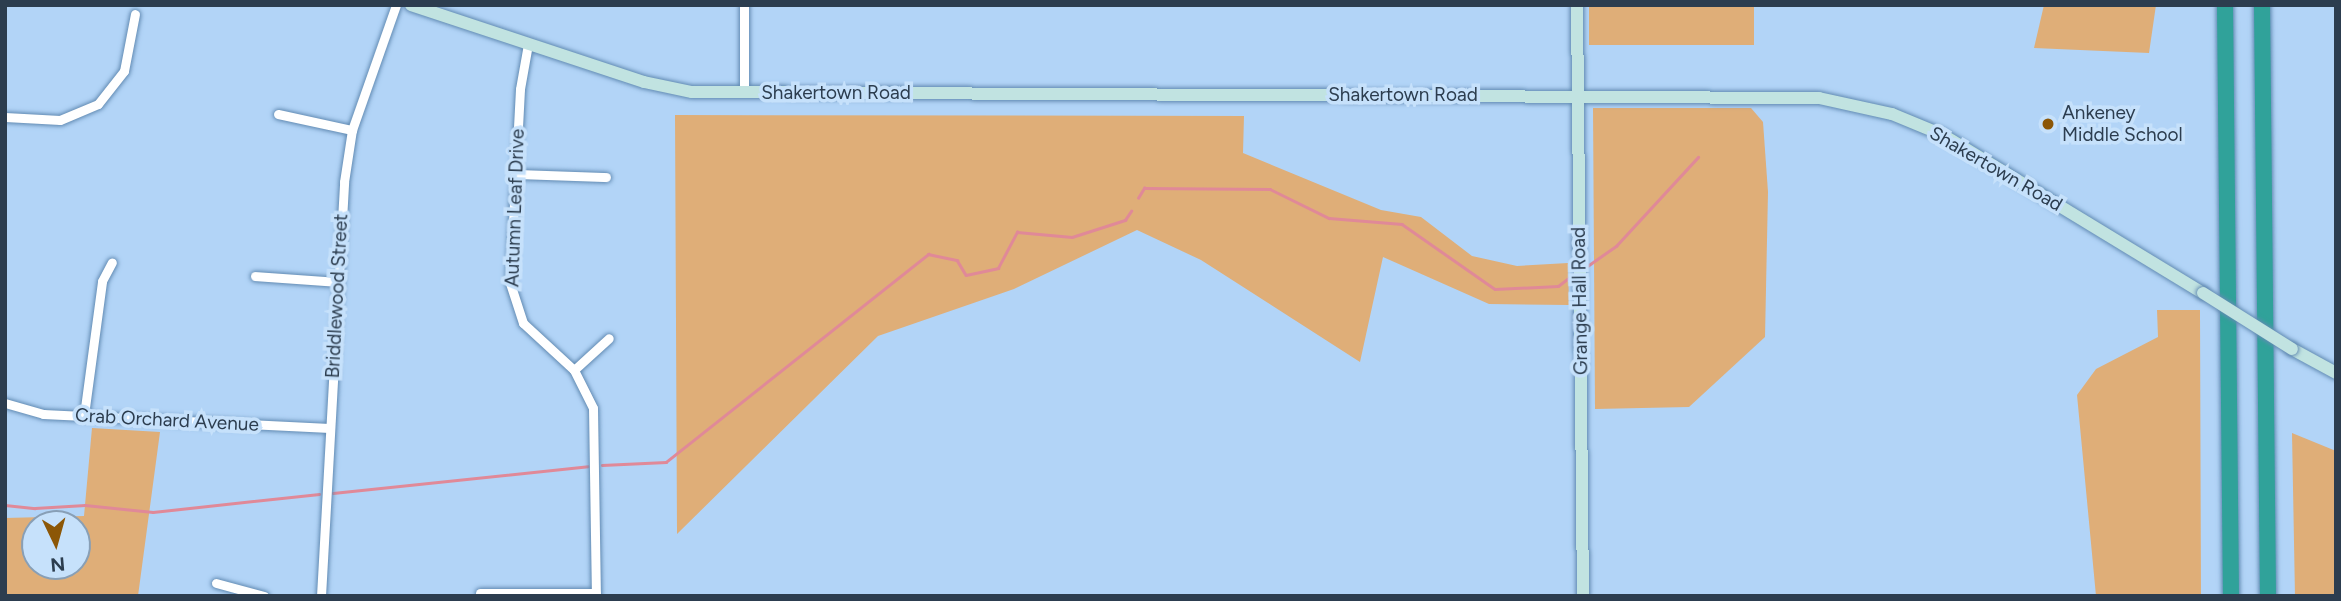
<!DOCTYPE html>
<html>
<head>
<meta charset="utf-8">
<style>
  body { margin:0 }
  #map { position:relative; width:2341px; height:601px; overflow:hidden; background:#b2d4f7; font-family:Figtree,sans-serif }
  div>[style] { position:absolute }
  .green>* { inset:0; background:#dfae78; transform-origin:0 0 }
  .stream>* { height:2.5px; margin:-1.25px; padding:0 1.25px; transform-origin:1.25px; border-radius:1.25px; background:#e08998 }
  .roads { filter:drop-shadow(0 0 2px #628bb3) drop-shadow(0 0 2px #628bb3) }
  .street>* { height:9px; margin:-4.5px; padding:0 4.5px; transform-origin:4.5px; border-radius:4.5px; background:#fff }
  .secondary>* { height:12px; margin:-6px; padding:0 6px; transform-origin:6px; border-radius:6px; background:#c1e3e1 }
  .highway>* { height:16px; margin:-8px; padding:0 8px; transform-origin:8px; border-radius:8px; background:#30a29a }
  .bridges { filter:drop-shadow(0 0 2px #628bb3) drop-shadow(0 0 2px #628bb3) }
  .secondary-bridge>* { height:12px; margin:-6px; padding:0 6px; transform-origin:6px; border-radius:6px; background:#c1e3e1 }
  .dots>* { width:19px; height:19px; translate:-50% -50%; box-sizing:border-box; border:4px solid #c6e1fb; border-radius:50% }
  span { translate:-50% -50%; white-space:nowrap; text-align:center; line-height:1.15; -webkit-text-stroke:7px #c6e1fb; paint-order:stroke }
  .street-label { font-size:19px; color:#2c3d4f }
  .poi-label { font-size:19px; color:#2c3d4f }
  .left { translate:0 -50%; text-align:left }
  .frame { position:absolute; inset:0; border:7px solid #2c3d4f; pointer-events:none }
  .north { position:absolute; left:21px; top:510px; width:70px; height:70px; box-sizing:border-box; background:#c6e1fb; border:2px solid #889fb6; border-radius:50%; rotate:175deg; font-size:19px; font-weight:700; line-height:28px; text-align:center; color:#2c3d4f }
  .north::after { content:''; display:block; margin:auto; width:24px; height:32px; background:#8c5707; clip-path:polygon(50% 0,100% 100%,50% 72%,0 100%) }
</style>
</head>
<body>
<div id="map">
  <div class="green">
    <i style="left:1589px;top:5px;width:165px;height:40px"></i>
    <i style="clip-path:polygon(2044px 5px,2156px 5px,2149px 53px,2034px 48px)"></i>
    <i style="clip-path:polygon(1751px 108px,1763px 122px,1768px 192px,1765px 337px,1689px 407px,1595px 409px,1593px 108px)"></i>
    <i style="clip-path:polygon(675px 115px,1244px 116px,1243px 153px,1381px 210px,1421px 217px,1472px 256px,1517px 266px,1568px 263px,1569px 305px,1489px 304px,1383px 257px,1360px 362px,1201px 260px,1137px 230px,1014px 289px,878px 336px,677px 534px)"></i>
    <i style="clip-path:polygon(2157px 310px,2200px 310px,2201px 596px,2096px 596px,2077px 395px,2096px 369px,2158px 337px)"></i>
    <i style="clip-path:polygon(evenodd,92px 428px,160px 432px,138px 596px,5px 596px,5px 518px,84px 516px,92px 428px,35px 524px,77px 524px,77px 566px,35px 566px,35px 524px)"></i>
    <i style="clip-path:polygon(2292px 433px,2336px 451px,2336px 596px,2295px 596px)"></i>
  </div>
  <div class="stream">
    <i style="left:1138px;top:198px;width:12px;rotate:-59deg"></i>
    <i style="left:1144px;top:188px;width:126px;rotate:0.5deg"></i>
    <i style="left:1270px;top:189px;width:66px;rotate:26.2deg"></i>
    <i style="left:1329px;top:218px;width:73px;rotate:4.7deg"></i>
    <i style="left:1402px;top:224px;width:113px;rotate:35deg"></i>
    <i style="left:1495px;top:289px;width:63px;rotate:-2.7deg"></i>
    <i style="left:1558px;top:286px;width:20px;rotate:-37deg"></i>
    <i style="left:1586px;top:267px;width:37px;rotate:-35deg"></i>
    <i style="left:1616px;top:246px;width:121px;rotate:-47.3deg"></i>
    <i style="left:602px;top:465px;width:64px;rotate:-2.7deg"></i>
    <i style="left:666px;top:462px;width:335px;rotate:-38.4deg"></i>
    <i style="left:928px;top:254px;width:30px;rotate:12deg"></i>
    <i style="left:957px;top:260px;width:17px;rotate:59deg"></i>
    <i style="left:966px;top:275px;width:33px;rotate:-12deg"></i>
    <i style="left:998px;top:268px;width:41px;rotate:-62.2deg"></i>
    <i style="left:1017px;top:232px;width:55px;rotate:5.2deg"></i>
    <i style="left:1072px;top:237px;width:56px;rotate:-17.8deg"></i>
    <i style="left:1125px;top:220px;width:11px;rotate:-56deg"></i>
    <i style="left:333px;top:493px;width:256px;rotate:-6deg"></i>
    <i style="left:5px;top:505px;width:30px;rotate:6deg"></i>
    <i style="left:35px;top:508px;width:50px;rotate:-3.4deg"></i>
    <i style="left:85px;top:505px;width:68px;rotate:5.9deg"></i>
    <i style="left:153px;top:512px;width:167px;rotate:-6.2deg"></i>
  </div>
  <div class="roads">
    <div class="street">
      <i style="left:744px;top:5px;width:87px;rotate:90deg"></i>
      <i style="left:528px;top:44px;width:46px;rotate:100.1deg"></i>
      <i style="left:520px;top:89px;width:194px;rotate:93deg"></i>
      <i style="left:510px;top:283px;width:42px;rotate:72deg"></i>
      <i style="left:523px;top:323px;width:69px;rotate:42.7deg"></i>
      <i style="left:574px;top:370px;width:42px;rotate:63.4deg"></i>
      <i style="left:593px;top:408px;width:188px;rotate:89.1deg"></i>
      <i style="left:278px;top:114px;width:76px;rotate:12.2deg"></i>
      <i style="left:5px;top:117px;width:55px;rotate:3.1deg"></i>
      <i style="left:60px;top:120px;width:41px;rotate:-22.8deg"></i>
      <i style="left:98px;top:104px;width:42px;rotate:-51.8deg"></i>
      <i style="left:124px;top:71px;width:58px;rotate:-79.1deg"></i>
      <i style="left:515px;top:174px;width:91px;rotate:1.9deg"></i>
      <i style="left:255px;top:276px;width:83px;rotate:4.1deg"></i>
      <i style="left:574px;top:370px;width:47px;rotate:-42.4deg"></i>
      <i style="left:5px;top:403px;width:40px;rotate:16deg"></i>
      <i style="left:43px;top:414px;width:287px;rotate:2.8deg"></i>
      <i style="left:84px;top:415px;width:135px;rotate:-82.3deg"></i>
      <i style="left:102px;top:281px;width:21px;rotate:-62deg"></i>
      <i style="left:216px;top:583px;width:50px;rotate:15.2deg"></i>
      <i style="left:480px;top:593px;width:116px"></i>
      <i style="left:321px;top:596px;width:415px;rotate:-86.8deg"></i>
      <i style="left:344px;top:182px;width:53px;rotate:-81.3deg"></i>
      <i style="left:352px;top:130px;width:133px;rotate:-70.6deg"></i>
    </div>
    <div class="secondary">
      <i style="left:411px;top:5px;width:245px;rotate:18.3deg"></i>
      <i style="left:644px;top:82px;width:49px;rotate:11.8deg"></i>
      <i style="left:692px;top:92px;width:1127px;rotate:0.31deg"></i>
      <i style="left:1819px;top:98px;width:75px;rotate:12.4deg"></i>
      <i style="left:1892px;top:114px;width:55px;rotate:22.4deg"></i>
      <i style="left:1943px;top:135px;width:304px;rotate:31.3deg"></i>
      <i style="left:1577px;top:5px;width:591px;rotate:89.42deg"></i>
      <i style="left:2292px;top:349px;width:50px;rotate:28.6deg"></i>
    </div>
    <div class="highway">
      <i style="left:2225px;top:5px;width:591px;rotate:89.42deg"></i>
      <i style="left:2262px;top:5px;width:591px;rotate:89.42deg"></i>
    </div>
  </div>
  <div class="bridges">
    <div class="secondary-bridge">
      <i style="left:2203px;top:293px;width:105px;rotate:32.2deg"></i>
    </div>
  </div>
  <div class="dots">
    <i style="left:2048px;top:124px;background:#8c5707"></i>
  </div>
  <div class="street-label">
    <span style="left:836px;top:93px">Shakertown Road</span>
    <span style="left:1403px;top:95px">Shakertown Road</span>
    <span style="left:1996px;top:169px;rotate:30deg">Shakertown Road</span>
    <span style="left:515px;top:208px;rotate:-88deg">Autumn Leaf Drive</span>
    <span style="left:337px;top:296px;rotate:-87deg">Briddlewood Street</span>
    <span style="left:1580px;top:301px;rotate:-91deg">Grange Hall Road</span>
    <span style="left:167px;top:420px;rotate:3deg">Crab Orchard Avenue</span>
  </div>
  <div class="poi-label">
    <span class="left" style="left:2062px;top:124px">Ankeney<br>Middle School</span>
  </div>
  <div class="frame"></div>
  <div class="north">N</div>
</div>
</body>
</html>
